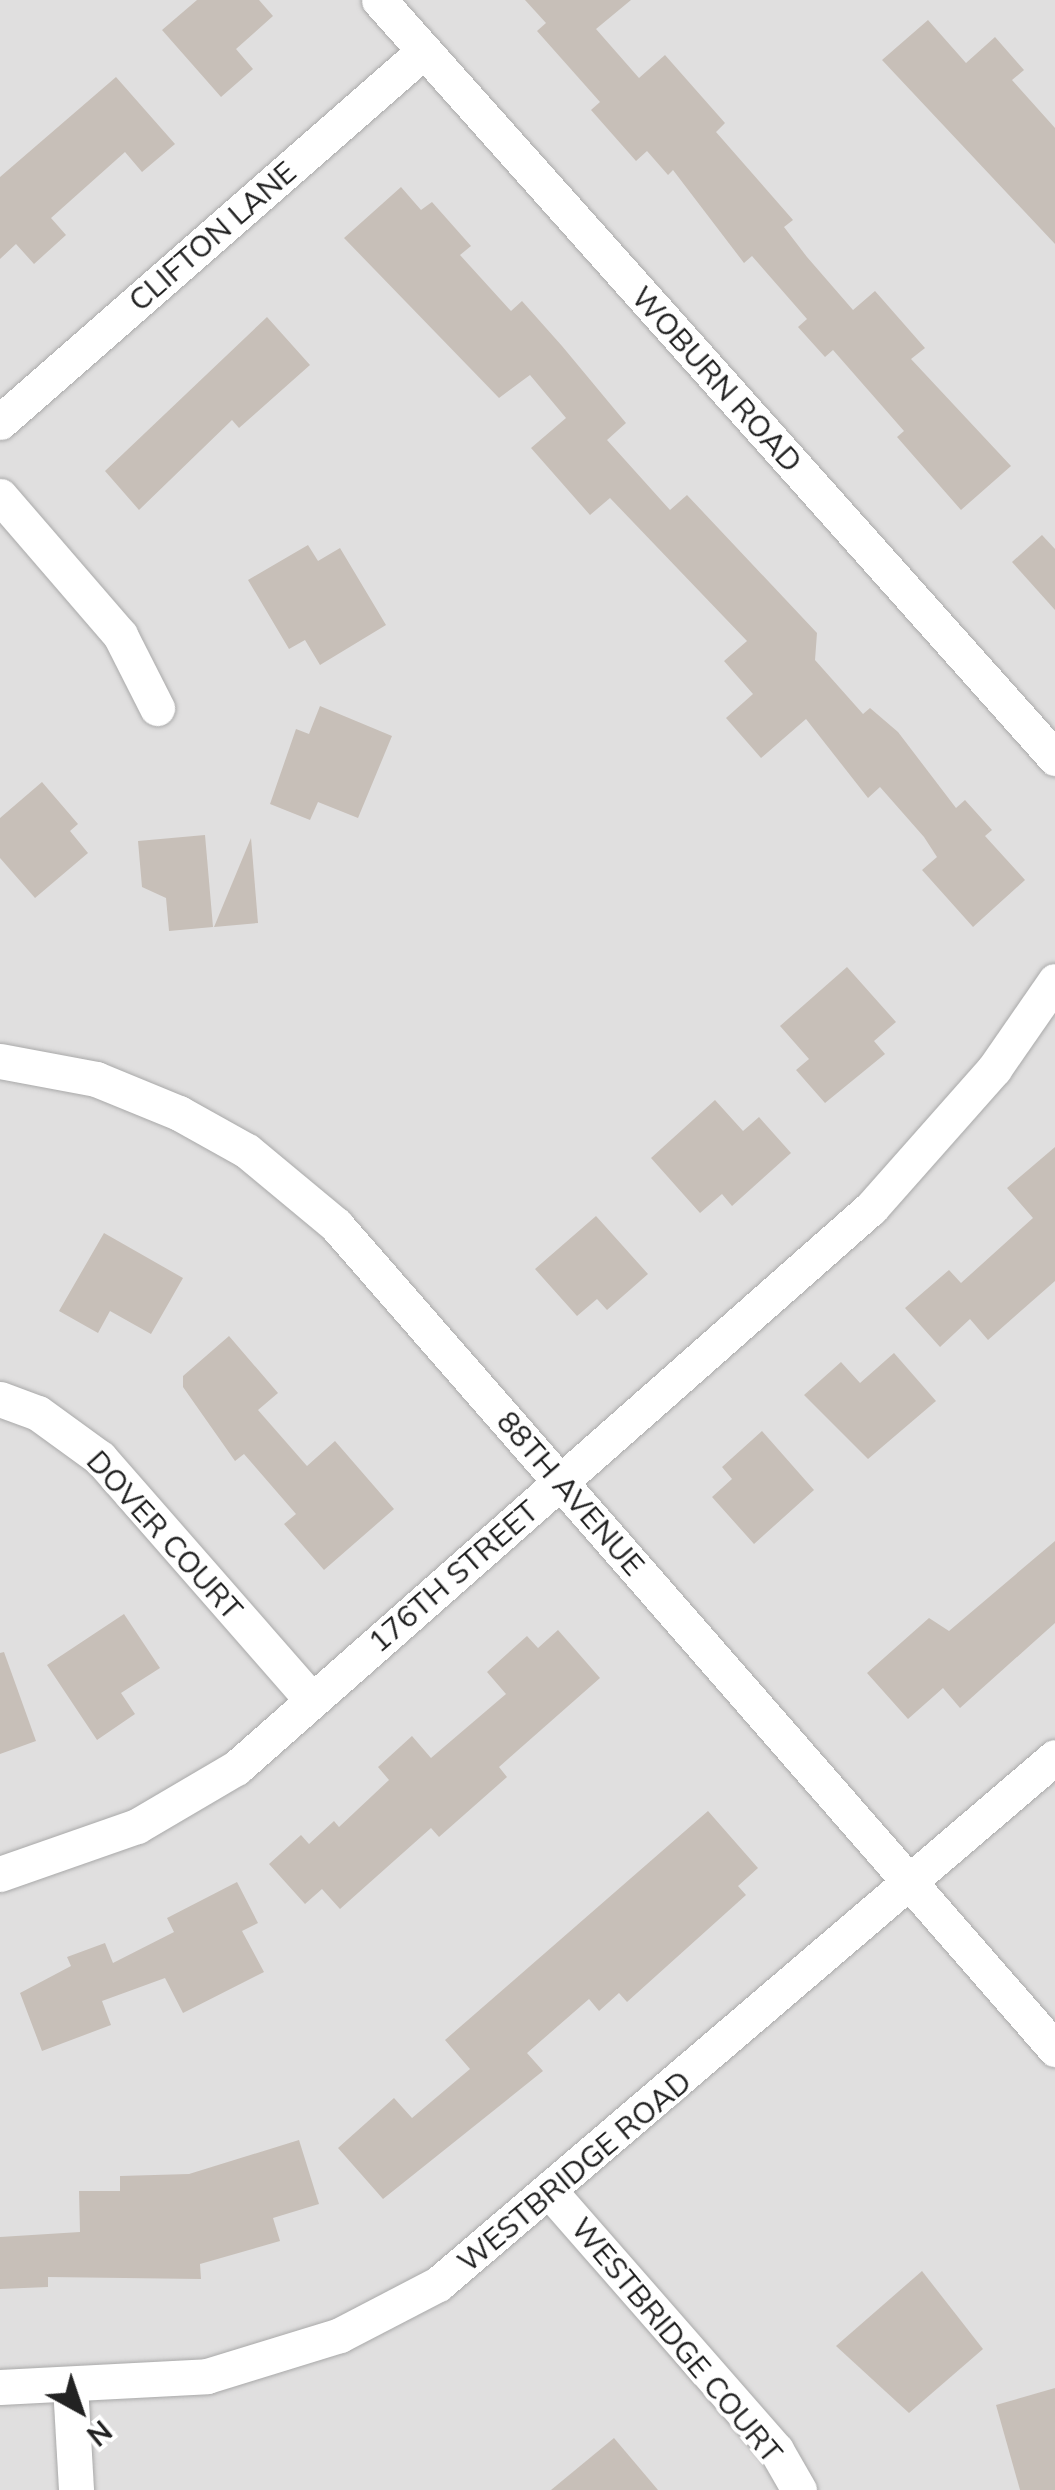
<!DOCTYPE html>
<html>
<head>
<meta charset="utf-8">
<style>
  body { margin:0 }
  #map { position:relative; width:1055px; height:2490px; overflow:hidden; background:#f2efe9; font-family:Mulish,sans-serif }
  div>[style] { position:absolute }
  .residential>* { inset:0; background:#e0dfdf; transform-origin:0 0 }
  .building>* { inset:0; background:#c7bfb8 }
  .roads { filter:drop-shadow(0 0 2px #a9a9a9) drop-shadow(0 0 2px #a9a9a9) }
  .street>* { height:35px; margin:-17.5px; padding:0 17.5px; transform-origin:17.5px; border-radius:17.5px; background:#fff }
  span { translate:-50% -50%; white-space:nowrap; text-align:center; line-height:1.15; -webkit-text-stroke:8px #fff; paint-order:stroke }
  .street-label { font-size:30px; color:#222 }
  .north { position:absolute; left:30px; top:2360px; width:100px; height:100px; -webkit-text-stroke:8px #fff; paint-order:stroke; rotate:140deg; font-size:28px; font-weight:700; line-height:40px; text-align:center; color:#222 }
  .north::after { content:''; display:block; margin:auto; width:35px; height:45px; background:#222; clip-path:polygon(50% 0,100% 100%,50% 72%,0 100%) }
</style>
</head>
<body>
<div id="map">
  <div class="residential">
    <i style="left:0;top:0;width:1055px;height:2490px"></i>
  </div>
  <div class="building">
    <i style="clip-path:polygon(197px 0,259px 0,273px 16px,236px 49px,253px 69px,221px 97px,162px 30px)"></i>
    <i style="clip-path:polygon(525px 0,631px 0,596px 29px,639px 78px,665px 55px,725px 123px,716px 132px,793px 220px,784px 227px,807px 257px,853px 310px,875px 291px,925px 348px,911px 359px,1011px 466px,961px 510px,897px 437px,904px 431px,833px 350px,825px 357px,798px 327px,807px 319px,752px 256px,744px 263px,673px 170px,668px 175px,647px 151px,636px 161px,591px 110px,600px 102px,537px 31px,546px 23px)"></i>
    <i style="clip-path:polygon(928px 20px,966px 63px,995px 37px,1024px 70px,1012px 80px,1055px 128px,1055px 244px,882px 60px)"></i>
    <i style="clip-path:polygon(116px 77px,175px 144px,142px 172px,125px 152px,51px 218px,66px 235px,34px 264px,16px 244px,0 259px,0 177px)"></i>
    <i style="clip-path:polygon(401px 187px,421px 210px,432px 202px,471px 246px,460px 255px,511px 311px,522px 301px,562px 346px,626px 423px,607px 440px,670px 510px,687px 495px,817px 633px,815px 660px,863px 714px,870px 708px,898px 732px,956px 808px,965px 800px,992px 830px,985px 836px,1025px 880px,973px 927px,922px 870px,937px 857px,924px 837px,880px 787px,868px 798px,806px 719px,761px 758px,726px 718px,753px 694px,724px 661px,747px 641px,610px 498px,590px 515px,531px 448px,566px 418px,530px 375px,499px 398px,344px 238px)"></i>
    <i style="clip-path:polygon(267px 317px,310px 365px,239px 428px,232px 420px,139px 510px,105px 471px)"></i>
    <i style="clip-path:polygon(1042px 535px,1055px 549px,1055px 610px,1012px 562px)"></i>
    <i style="clip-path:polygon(308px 545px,318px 561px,340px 548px,386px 625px,320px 665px,305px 640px,289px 649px,248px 580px)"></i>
    <i style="clip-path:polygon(320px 706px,392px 736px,358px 818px,318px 802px,310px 820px,270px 804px,296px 729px,309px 734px)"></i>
    <i style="clip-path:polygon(42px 782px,78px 824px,70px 831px,88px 853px,35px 898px,0 858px,0 818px)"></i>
    <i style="clip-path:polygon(205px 835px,213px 927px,169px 931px,166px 898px,142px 887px,138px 841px)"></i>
    <i style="clip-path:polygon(251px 838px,258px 923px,214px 927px)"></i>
    <i style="clip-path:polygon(847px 967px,896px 1022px,874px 1041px,885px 1054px,825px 1103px,796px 1070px,809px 1059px,780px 1026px)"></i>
    <i style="clip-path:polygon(715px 1100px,743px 1131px,759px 1117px,791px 1153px,732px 1206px,722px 1194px,700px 1213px,651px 1158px)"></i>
    <i style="clip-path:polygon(1055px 1147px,1055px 1281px,988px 1340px,970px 1319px,940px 1347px,905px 1308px,949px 1270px,961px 1283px,1033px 1218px,1007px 1188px)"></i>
    <i style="clip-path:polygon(596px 1216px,648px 1274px,607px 1310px,597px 1299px,577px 1316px,535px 1269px)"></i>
    <i style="clip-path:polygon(104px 1233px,183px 1278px,151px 1334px,110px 1311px,98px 1333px,59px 1311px)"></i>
    <i style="clip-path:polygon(229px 1336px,278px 1393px,258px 1410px,307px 1466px,335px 1441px,394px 1509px,324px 1570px,284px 1524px,296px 1514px,244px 1454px,235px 1461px,183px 1387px,183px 1376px)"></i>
    <i style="clip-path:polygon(894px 1353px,936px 1401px,868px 1459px,804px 1395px,841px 1362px,860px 1383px)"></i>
    <i style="clip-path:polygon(762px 1431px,814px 1490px,754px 1544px,712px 1497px,732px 1479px,722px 1467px)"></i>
    <i style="clip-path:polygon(1055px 1541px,1055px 1623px,960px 1708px,943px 1688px,908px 1719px,867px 1673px,929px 1618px,949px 1631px)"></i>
    <i style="clip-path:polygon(124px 1614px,160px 1668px,121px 1693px,135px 1714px,97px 1740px,47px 1665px)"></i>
    <i style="clip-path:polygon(558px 1630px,600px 1678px,499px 1767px,507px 1777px,439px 1837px,431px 1828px,340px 1909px,322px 1889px,305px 1904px,269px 1864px,301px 1835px,309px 1844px,334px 1821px,339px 1827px,389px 1780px,378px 1767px,412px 1736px,431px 1758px,506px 1694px,487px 1672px,527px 1636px,538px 1648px)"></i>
    <i style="clip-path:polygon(4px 1652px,36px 1741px,0 1754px,0 1653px)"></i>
    <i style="clip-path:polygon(708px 1811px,758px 1868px,738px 1886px,746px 1895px,627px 2002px,619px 1993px,599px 2011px,589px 1999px,527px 2053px,543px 2071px,383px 2199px,338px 2148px,394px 2098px,412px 2118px,470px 2069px,445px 2040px)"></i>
    <i style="clip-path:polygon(237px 1882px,258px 1923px,242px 1931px,264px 1972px,183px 2013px,165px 1978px,102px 2001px,111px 2025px,42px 2051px,20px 1993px,71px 1966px,67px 1957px,105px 1943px,113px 1963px,174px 1932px,167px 1918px)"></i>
    <i style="clip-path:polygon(299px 2140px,319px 2204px,273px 2218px,280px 2241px,200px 2264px,201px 2279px,48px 2277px,48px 2287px,0 2289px,0 2237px,80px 2232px,79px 2191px,120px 2191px,120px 2176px,189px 2174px)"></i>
    <i style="clip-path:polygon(922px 2271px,983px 2349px,909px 2413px,836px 2346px)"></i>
    <i style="clip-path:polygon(1055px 2388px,1055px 2490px,1020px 2490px,996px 2405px)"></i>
    <i style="clip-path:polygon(614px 2438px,658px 2490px,551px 2490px)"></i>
  </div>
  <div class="roads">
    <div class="street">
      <i style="left:379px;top:0;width:1016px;rotate:48.27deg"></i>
      <i style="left:0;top:422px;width:563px;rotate:-41.19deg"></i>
      <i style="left:0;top:496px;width:184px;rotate:49.2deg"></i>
      <i style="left:120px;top:635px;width:82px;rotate:63.1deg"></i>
      <i style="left:0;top:1061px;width:98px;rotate:10.6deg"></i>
      <i style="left:96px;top:1079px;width:90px;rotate:22.3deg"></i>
      <i style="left:179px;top:1113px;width:78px;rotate:29.2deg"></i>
      <i style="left:247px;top:1151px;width:116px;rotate:39.7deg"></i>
      <i style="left:336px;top:1225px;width:1094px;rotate:48.89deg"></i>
      <i style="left:0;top:1399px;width:40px;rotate:20.2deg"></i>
      <i style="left:38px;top:1413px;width:77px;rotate:36deg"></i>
      <i style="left:100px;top:1458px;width:319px;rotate:48.8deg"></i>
      <i style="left:0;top:1874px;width:145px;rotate:-19.3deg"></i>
      <i style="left:137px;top:1826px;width:115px;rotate:-30.4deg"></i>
      <i style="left:236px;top:1768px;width:847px;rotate:-41.41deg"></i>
      <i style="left:871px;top:1208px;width:186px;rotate:-48.5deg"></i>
      <i style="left:994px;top:1069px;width:107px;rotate:-55.3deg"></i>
      <i style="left:552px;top:2194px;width:340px;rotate:48.8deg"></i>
      <i style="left:776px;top:2450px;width:46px;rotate:60.1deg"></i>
      <i style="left:70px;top:2385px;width:105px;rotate:86.7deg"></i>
      <i style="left:0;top:2387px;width:207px;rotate:-3deg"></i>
      <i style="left:207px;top:2376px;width:139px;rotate:-17.1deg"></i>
      <i style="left:340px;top:2335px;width:110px;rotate:-27.5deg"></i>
      <i style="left:438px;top:2284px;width:811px;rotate:-40.5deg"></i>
    </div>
  </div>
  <div class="street-label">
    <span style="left:212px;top:236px;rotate:-41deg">CLIFTON LANE</span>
    <span style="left:717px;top:379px;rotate:48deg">WOBURN ROAD</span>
    <span style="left:571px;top:1493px;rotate:49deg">88TH AVENUE</span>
    <span style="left:165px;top:1535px;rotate:48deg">DOVER COURT</span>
    <span style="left:453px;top:1576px;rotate:-41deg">176TH STREET</span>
    <span style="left:574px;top:2171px;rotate:-40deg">WESTBRIDGE ROAD</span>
    <span style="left:677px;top:2340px;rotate:50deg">WESTBRIDGE COURT</span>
  </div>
  <div class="north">N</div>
</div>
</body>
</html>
